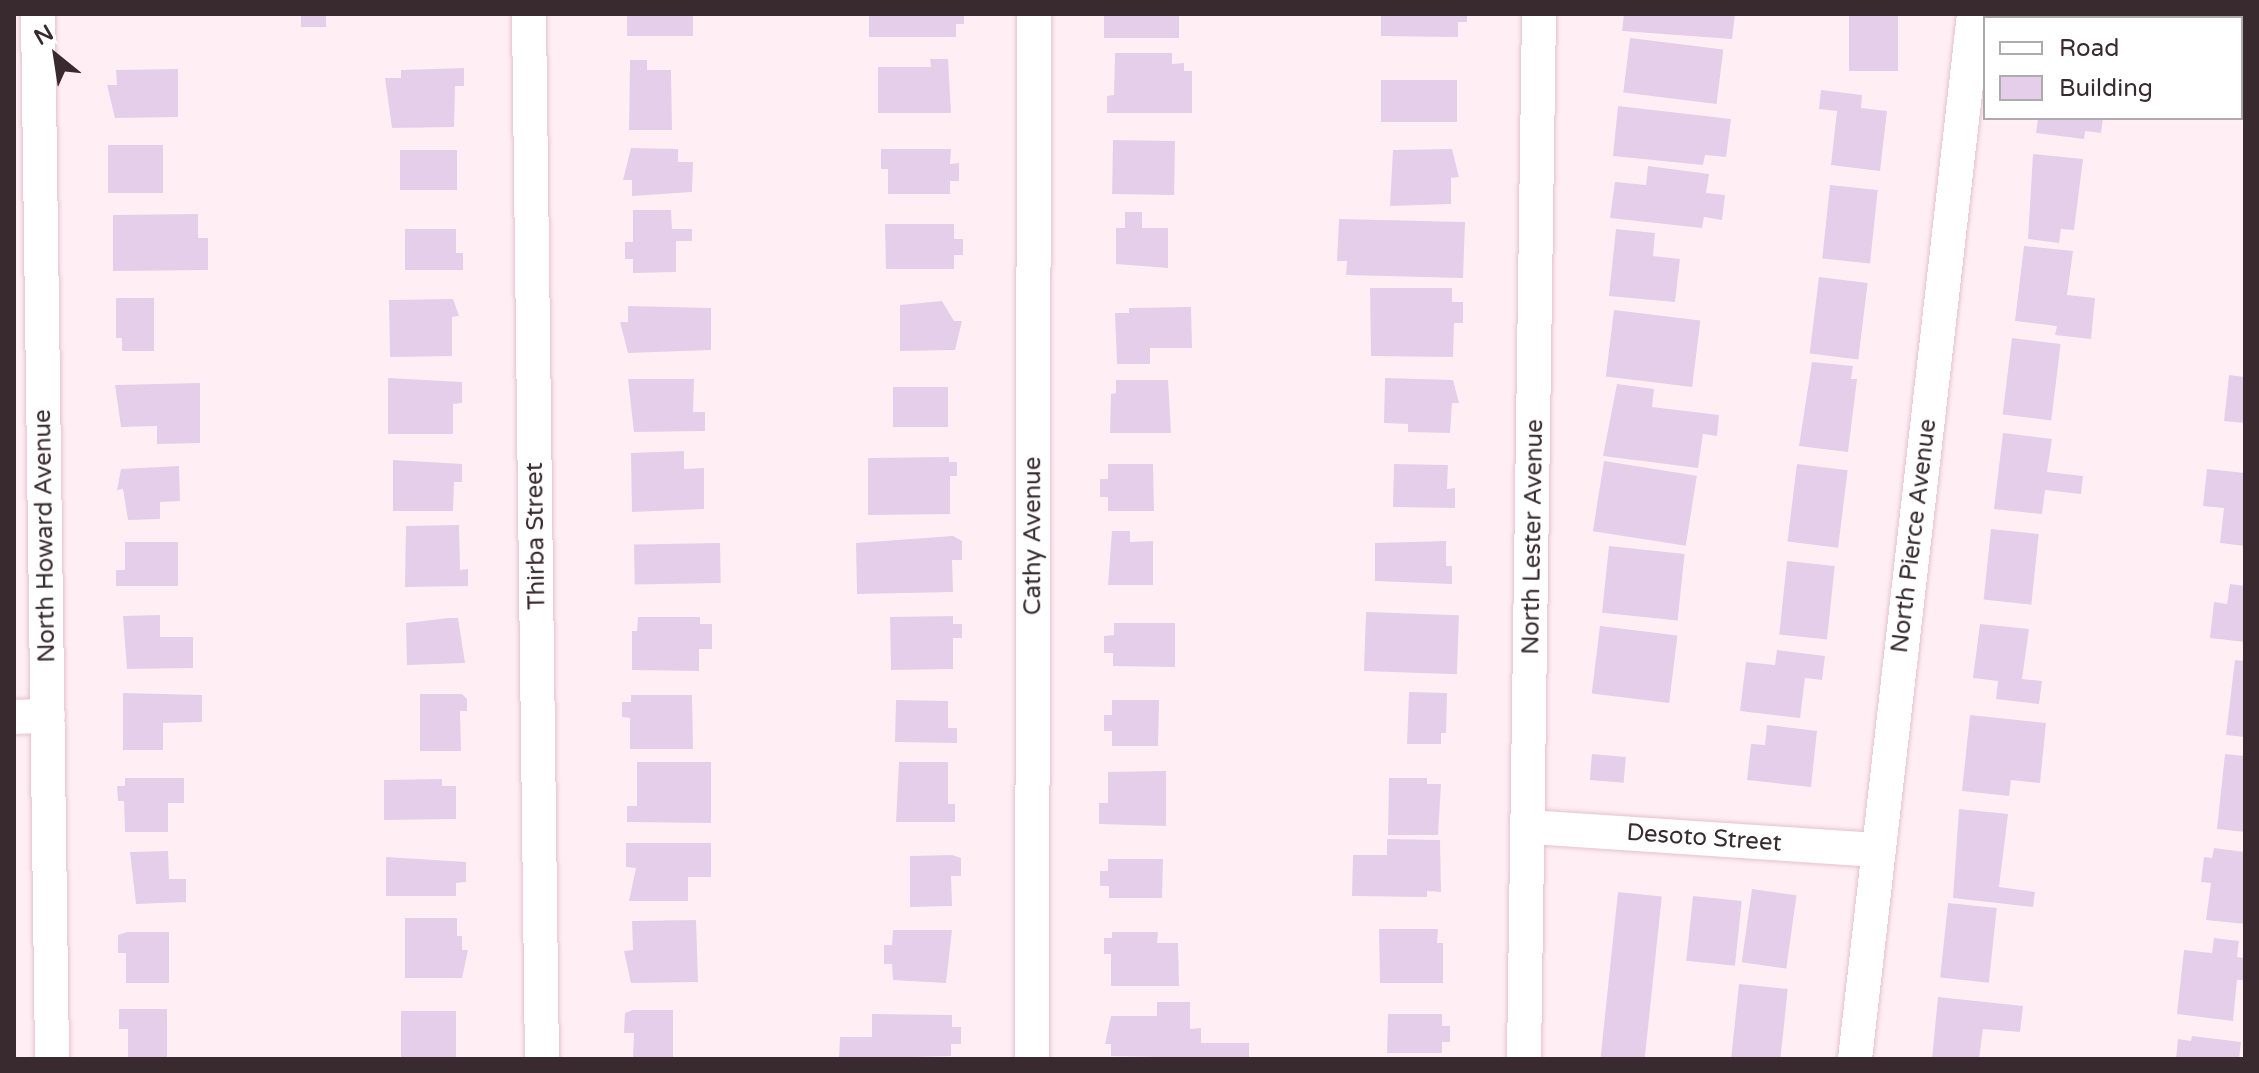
<!DOCTYPE html>
<html>
<head>
<meta charset="utf-8">
<style>
  body { margin:0 }
  #map { position:relative; width:2259px; height:1073px; overflow:hidden; background:#ffeff5; font-family:"Varela Round",sans-serif }
  div>[style] { position:absolute }
  .building>* { inset:0; background:#e5ceea; transform-origin:0 0 }
  .roads { filter:drop-shadow(0 0 2px #e6c1cf) drop-shadow(0 0 2px #e6c1cf) }
  .street>* { height:34px; margin:-17px; padding:0 17px; transform-origin:17px; border-radius:17px; background:#fff }
  span { translate:-50% -50%; white-space:nowrap; text-align:center; line-height:1.15; -webkit-text-stroke:6px #fff; paint-order:stroke }
  .street-label { font-size:24px; color:#382a2f }
  .frame { position:absolute; inset:0; border:16px solid #382a2f; pointer-events:none }
  .legend { position:absolute; left:1983px; top:16px; width:260px; height:104px; box-sizing:border-box; background:#fff; border:2px solid #afaaac; margin:0; padding:10px 14px; list-style:none; font-size:24px; color:#382a2f }
  .legend li { display:flex; align-items:center; gap:16px; height:40px }
  .legend b { width:40px; border:2px solid #afaaac }
  .north { position:absolute; left:16px; top:16px; width:80px; height:80px; -webkit-text-stroke:6px #fff; paint-order:stroke; rotate:330deg; font-size:22px; font-weight:700; line-height:32px; text-align:center; color:#382a2f }
  .north::after { content:''; display:block; margin:auto; width:28px; height:36px; background:#382a2f; clip-path:polygon(50% 0,100% 100%,50% 72%,0 100%) }
</style>
</head>
<body>
<div id="map">
  <div class="building">
    <i style="left:301px;top:14px;width:25px;height:13px"></i>
    <i style="left:627px;top:14px;width:66px;height:22px"></i>
    <i style="clip-path:polygon(869px 14px,964px 14px,964px 24px,956px 24px,956px 37px,869px 37px)"></i>
    <i style="left:1104px;top:14px;width:75px;height:24px"></i>
    <i style="clip-path:polygon(1381px 14px,1467px 14px,1467px 22px,1458px 22px,1458px 37px,1381px 36px)"></i>
    <i style="clip-path:polygon(1624px 14px,1735px 14px,1732px 39px,1622px 31px)"></i>
    <i style="left:1849px;top:14px;width:49px;height:57px"></i>
    <i style="clip-path:polygon(2050px 14px,2104px 14px,2050px 18px)"></i>
    <i style="left:1630px;top:38px;width:94px;height:55px;rotate:7deg"></i>
    <i style="clip-path:polygon(1115px 53px,1172px 53px,1172px 64px,1184px 63px,1184px 71px,1192px 71px,1192px 113px,1107px 113px,1107px 96px,1114px 95px)"></i>
    <i style="clip-path:polygon(930px 59px,948px 59px,951px 113px,878px 113px,878px 67px,931px 67px)"></i>
    <i style="clip-path:polygon(630px 60px,647px 60px,647px 70px,671px 70px,672px 130px,629px 130px)"></i>
    <i style="clip-path:polygon(464px 68px,464px 86px,455px 86px,454px 127px,392px 128px,385px 78px,401px 78px,401px 70px)"></i>
    <i style="clip-path:polygon(178px 69px,178px 117px,115px 118px,107px 85px,117px 85px,116px 70px)"></i>
    <i style="left:1381px;top:80px;width:76px;height:42px"></i>
    <i style="clip-path:polygon(1821px 90px,1862px 95px,1861px 108px,1887px 111px,1880px 171px,1831px 165px,1837px 111px,1819px 109px)"></i>
    <i style="clip-path:polygon(1618px 106px,1731px 119px,1726px 157px,1705px 155px,1703px 165px,1613px 156px)"></i>
    <i style="clip-path:polygon(2038px 118px,2103px 118px,2101px 133px,2085px 131px,2084px 139px,2036px 133px)"></i>
    <i style="left:1175px;top:141px;width:54px;height:62px;rotate:91deg"></i>
    <i style="left:108px;top:145px;width:55px;height:48px"></i>
    <i style="clip-path:polygon(631px 148px,678px 149px,678px 162px,693px 162px,692px 192px,632px 196px,632px 180px,623px 180px)"></i>
    <i style="clip-path:polygon(881px 149px,951px 149px,950px 164px,959px 163px,959px 181px,950px 181px,950px 194px,888px 194px,888px 169px,881px 169px)"></i>
    <i style="clip-path:polygon(1452px 149px,1459px 177px,1451px 178px,1451px 204px,1390px 206px,1393px 150px)"></i>
    <i style="left:400px;top:150px;width:57px;height:40px"></i>
    <i style="clip-path:polygon(2033px 154px,2083px 159px,2074px 230px,2061px 229px,2059px 243px,2028px 239px)"></i>
    <i style="clip-path:polygon(1648px 166px,1709px 174px,1706px 193px,1725px 195px,1722px 220px,1704px 217px,1702px 228px,1610px 218px,1615px 182px,1646px 185px)"></i>
    <i style="left:1830px;top:185px;width:48px;height:74px;rotate:6deg"></i>
    <i style="clip-path:polygon(633px 210px,671px 210px,672px 229px,692px 229px,692px 241px,676px 241px,676px 272px,633px 273px,633px 259px,625px 259px,625px 242px,633px 242px)"></i>
    <i style="clip-path:polygon(1125px 212px,1142px 212px,1142px 228px,1168px 228px,1168px 268px,1116px 264px,1116px 228px,1125px 228px)"></i>
    <i style="clip-path:polygon(198px 214px,198px 238px,208px 238px,208px 270px,113px 271px,113px 215px)"></i>
    <i style="clip-path:polygon(1339px 219px,1465px 222px,1463px 278px,1346px 275px,1347px 261px,1337px 261px)"></i>
    <i style="clip-path:polygon(885px 224px,954px 224px,954px 239px,963px 239px,963px 255px,954px 255px,954px 269px,886px 269px)"></i>
    <i style="clip-path:polygon(405px 229px,456px 229px,456px 253px,463px 253px,463px 270px,405px 270px)"></i>
    <i style="clip-path:polygon(1616px 229px,1655px 233px,1653px 256px,1680px 259px,1675px 302px,1609px 296px)"></i>
    <i style="clip-path:polygon(2024px 246px,2073px 251px,2067px 295px,2095px 298px,2091px 339px,2055px 335px,2057px 326px,2015px 321px)"></i>
    <i style="left:1819px;top:277px;width:49px;height:77px;rotate:7deg"></i>
    <i style="clip-path:polygon(1370px 288px,1452px 288px,1452px 302px,1463px 302px,1463px 323px,1454px 323px,1453px 357px,1371px 356px)"></i>
    <i style="clip-path:polygon(116px 298px,154px 298px,154px 351px,122px 351px,122px 338px,116px 338px)"></i>
    <i style="clip-path:polygon(453px 299px,459px 316px,452px 317px,452px 356px,390px 357px,389px 300px)"></i>
    <i style="clip-path:polygon(942px 301px,954px 321px,962px 321px,955px 350px,900px 351px,900px 305px)"></i>
    <i style="clip-path:polygon(628px 306px,711px 308px,711px 350px,628px 353px,620px 322px,628px 322px)"></i>
    <i style="clip-path:polygon(1191px 307px,1192px 348px,1150px 348px,1150px 364px,1117px 364px,1115px 313px,1129px 313px,1129px 308px)"></i>
    <i style="left:1614px;top:310px;width:87px;height:67px;rotate:7deg"></i>
    <i style="left:2012px;top:338px;width:49px;height:77px;rotate:7deg"></i>
    <i style="clip-path:polygon(1812px 362px,1853px 366px,1851px 379px,1857px 379px,1848px 452px,1799px 446px)"></i>
    <i style="clip-path:polygon(2229px 375px,2245px 377px,2245px 423px,2224px 421px)"></i>
    <i style="clip-path:polygon(388px 378px,462px 382px,462px 403px,453px 404px,453px 434px,388px 434px)"></i>
    <i style="clip-path:polygon(1385px 378px,1453px 380px,1459px 403px,1452px 403px,1450px 433px,1408px 432px,1408px 424px,1384px 423px)"></i>
    <i style="clip-path:polygon(628px 379px,694px 379px,693px 412px,705px 412px,705px 431px,634px 432px)"></i>
    <i style="clip-path:polygon(1116px 380px,1168px 380px,1171px 433px,1110px 433px,1111px 394px,1116px 393px)"></i>
    <i style="clip-path:polygon(200px 383px,200px 443px,157px 444px,157px 426px,121px 427px,115px 385px)"></i>
    <i style="clip-path:polygon(1617px 384px,1654px 389px,1652px 407px,1719px 415px,1717px 436px,1703px 434px,1698px 468px,1603px 456px)"></i>
    <i style="left:893px;top:387px;width:55px;height:40px"></i>
    <i style="clip-path:polygon(2003px 433px,2052px 439px,2047px 472px,2083px 476px,2081px 494px,2045px 490px,2042px 514px,1994px 509px)"></i>
    <i style="clip-path:polygon(684px 451px,684px 469px,704px 468px,704px 509px,632px 512px,631px 453px)"></i>
    <i style="clip-path:polygon(949px 457px,949px 462px,957px 462px,957px 476px,950px 476px,950px 514px,868px 515px,868px 458px)"></i>
    <i style="clip-path:polygon(393px 460px,462px 464px,462px 482px,454px 482px,453px 511px,393px 511px)"></i>
    <i style="left:1604px;top:461px;width:94px;height:71px;rotate:9deg"></i>
    <i style="clip-path:polygon(1108px 464px,1153px 464px,1154px 511px,1108px 511px,1108px 497px,1100px 497px,1100px 479px,1108px 479px)"></i>
    <i style="clip-path:polygon(1394px 464px,1448px 465px,1447px 489px,1455px 488px,1455px 508px,1393px 507px)"></i>
    <i style="left:1797px;top:464px;width:51px;height:78px;rotate:7deg"></i>
    <i style="clip-path:polygon(179px 466px,180px 501px,160px 502px,160px 519px,128px 520px,123px 489px,117px 490px,121px 469px)"></i>
    <i style="clip-path:polygon(2207px 469px,2245px 473px,2245px 546px,2220px 543px,2224px 508px,2203px 506px)"></i>
    <i style="clip-path:polygon(459px 525px,460px 570px,468px 569px,468px 586px,405px 587px,406px 526px)"></i>
    <i style="left:1991px;top:529px;width:48px;height:71px;rotate:6deg"></i>
    <i style="clip-path:polygon(1112px 531px,1130px 531px,1130px 542px,1153px 541px,1153px 585px,1108px 585px)"></i>
    <i style="clip-path:polygon(953px 536px,962px 541px,962px 560px,952px 560px,953px 592px,857px 594px,856px 543px)"></i>
    <i style="clip-path:polygon(1446px 541px,1446px 566px,1452px 566px,1452px 584px,1375px 581px,1375px 543px)"></i>
    <i style="clip-path:polygon(125px 542px,178px 542px,178px 586px,116px 586px,116px 570px,125px 570px)"></i>
    <i style="left:720px;top:543px;width:40px;height:86px;rotate:89deg"></i>
    <i style="left:1609px;top:546px;width:76px;height:67px;rotate:6deg"></i>
    <i style="left:1787px;top:561px;width:48px;height:74px;rotate:6deg"></i>
    <i style="clip-path:polygon(2230px 584px,2245px 586px,2245px 642px,2210px 638px,2214px 602px,2227px 604px)"></i>
    <i style="left:1366px;top:612px;width:93px;height:59px;rotate:2deg"></i>
    <i style="clip-path:polygon(160px 615px,160px 637px,193px 637px,193px 668px,127px 669px,123px 616px)"></i>
    <i style="clip-path:polygon(953px 616px,953px 624px,962px 624px,962px 638px,953px 638px,953px 669px,891px 670px,890px 617px)"></i>
    <i style="clip-path:polygon(638px 617px,700px 617px,700px 624px,712px 624px,712px 649px,699px 649px,699px 671px,632px 670px,632px 631px,637px 631px)"></i>
    <i style="clip-path:polygon(449px 618px,458px 618px,465px 663px,407px 665px,406px 623px)"></i>
    <i style="clip-path:polygon(1114px 623px,1175px 623px,1175px 667px,1113px 666px,1113px 653px,1104px 653px,1104px 636px,1114px 635px)"></i>
    <i style="clip-path:polygon(1980px 624px,2029px 629px,2022px 679px,2042px 681px,2039px 704px,1996px 699px,1998px 681px,1973px 678px)"></i>
    <i style="left:1600px;top:626px;width:78px;height:68px;rotate:7deg"></i>
    <i style="clip-path:polygon(1777px 650px,1825px 656px,1822px 680px,1805px 678px,1800px 718px,1740px 711px,1746px 662px,1775px 665px)"></i>
    <i style="clip-path:polygon(2235px 660px,2245px 661px,2245px 737px,2226px 735px)"></i>
    <i style="clip-path:polygon(1409px 692px,1447px 693px,1446px 733px,1441px 733px,1441px 744px,1407px 744px)"></i>
    <i style="clip-path:polygon(123px 693px,202px 695px,202px 722px,163px 723px,163px 750px,123px 750px)"></i>
    <i style="clip-path:polygon(420px 694px,462px 694px,467px 699px,467px 711px,460px 711px,461px 751px,420px 751px)"></i>
    <i style="clip-path:polygon(631px 695px,692px 695px,693px 749px,630px 749px,630px 718px,622px 717px,622px 702px,631px 702px)"></i>
    <i style="clip-path:polygon(896px 700px,948px 701px,948px 728px,957px 728px,957px 743px,895px 742px)"></i>
    <i style="clip-path:polygon(1112px 700px,1159px 700px,1158px 746px,1112px 746px,1112px 731px,1104px 731px,1104px 715px,1112px 715px)"></i>
    <i style="clip-path:polygon(1970px 715px,2046px 723px,2040px 783px,2011px 780px,2009px 796px,1962px 791px)"></i>
    <i style="clip-path:polygon(1767px 725px,1817px 731px,1811px 787px,1747px 780px,1751px 744px,1765px 745px)"></i>
    <i style="left:1592px;top:754px;width:34px;height:26px;rotate:5deg"></i>
    <i style="clip-path:polygon(2225px 754px,2245px 756px,2245px 832px,2217px 829px)"></i>
    <i style="clip-path:polygon(637px 762px,711px 762px,711px 823px,627px 822px,627px 806px,637px 806px)"></i>
    <i style="clip-path:polygon(899px 762px,948px 762px,948px 804px,955px 804px,955px 822px,896px 822px)"></i>
    <i style="clip-path:polygon(1166px 771px,1166px 826px,1099px 824px,1099px 803px,1108px 803px,1108px 772px)"></i>
    <i style="clip-path:polygon(125px 778px,184px 778px,184px 803px,168px 803px,168px 832px,125px 832px,124px 801px,118px 801px,117px 786px,125px 786px)"></i>
    <i style="clip-path:polygon(1389px 778px,1427px 778px,1427px 784px,1441px 784px,1438px 835px,1388px 835px)"></i>
    <i style="clip-path:polygon(442px 779px,442px 786px,456px 786px,456px 819px,384px 820px,384px 780px)"></i>
    <i style="clip-path:polygon(1959px 809px,2008px 814px,1999px 887px,2035px 892px,2033px 907px,1953px 898px)"></i>
    <i style="clip-path:polygon(1387px 839px,1440px 840px,1441px 892px,1427px 891px,1427px 897px,1352px 896px,1353px 855px,1387px 855px)"></i>
    <i style="clip-path:polygon(626px 843px,711px 843px,711px 877px,688px 877px,688px 901px,629px 901px,636px 868px,626px 867px)"></i>
    <i style="clip-path:polygon(2214px 848px,2245px 852px,2245px 924px,2206px 920px,2211px 883px,2201px 882px,2204px 857px,2212px 858px)"></i>
    <i style="clip-path:polygon(168px 851px,169px 879px,186px 879px,186px 902px,136px 904px,130px 852px)"></i>
    <i style="clip-path:polygon(952px 855px,961px 858px,961px 876px,951px 876px,952px 906px,910px 907px,910px 856px)"></i>
    <i style="clip-path:polygon(386px 857px,466px 862px,466px 882px,456px 883px,456px 896px,386px 896px)"></i>
    <i style="clip-path:polygon(1108px 859px,1163px 859px,1162px 898px,1109px 898px,1109px 886px,1100px 886px,1100px 871px,1108px 871px)"></i>
    <i style="left:1752px;top:889px;width:45px;height:74px;rotate:8deg"></i>
    <i style="left:1618px;top:892px;width:44px;height:168px;rotate:6deg"></i>
    <i style="left:1693px;top:896px;width:49px;height:65px;rotate:6deg"></i>
    <i style="left:1948px;top:903px;width:49px;height:75px;rotate:6deg"></i>
    <i style="clip-path:polygon(405px 918px,457px 918px,457px 936px,462px 936px,462px 950px,468px 950px,462px 978px,405px 978px)"></i>
    <i style="clip-path:polygon(696px 920px,698px 982px,631px 983px,624px 951px,633px 950px,632px 921px)"></i>
    <i style="clip-path:polygon(1379px 929px,1438px 929px,1437px 943px,1443px 943px,1443px 983px,1380px 983px)"></i>
    <i style="clip-path:polygon(893px 930px,952px 930px,946px 983px,893px 980px,892px 964px,884px 964px,884px 945px,892px 945px)"></i>
    <i style="clip-path:polygon(127px 932px,169px 932px,169px 983px,126px 983px,126px 953px,118px 953px,118px 935px)"></i>
    <i style="clip-path:polygon(1112px 932px,1158px 932px,1157px 943px,1178px 943px,1179px 986px,1111px 986px,1111px 954px,1104px 954px,1104px 938px,1112px 938px)"></i>
    <i style="clip-path:polygon(2214px 938px,2239px 941px,2237px 957px,2245px 958px,2245px 980px,2237px 980px,2233px 1021px,2177px 1014px,2184px 950px,2212px 953px)"></i>
    <i style="left:1739px;top:984px;width:49px;height:75px;rotate:6deg"></i>
    <i style="clip-path:polygon(1938px 997px,2023px 1006px,2020px 1032px,1983px 1029px,1979px 1059px,1932px 1059px)"></i>
    <i style="clip-path:polygon(1157px 1002px,1190px 1002px,1190px 1029px,1201px 1028px,1201px 1043px,1249px 1043px,1249px 1059px,1111px 1056px,1111px 1044px,1105px 1044px,1111px 1016px,1157px 1016px)"></i>
    <i style="clip-path:polygon(119px 1009px,167px 1009px,167px 1059px,128px 1059px,128px 1029px,119px 1029px)"></i>
    <i style="clip-path:polygon(633px 1010px,673px 1010px,673px 1059px,633px 1059px,634px 1033px,624px 1033px,625px 1013px)"></i>
    <i style="left:401px;top:1011px;width:55px;height:48px"></i>
    <i style="clip-path:polygon(872px 1014px,952px 1015px,952px 1027px,961px 1027px,961px 1044px,951px 1044px,951px 1056px,839px 1059px,840px 1037px,872px 1037px)"></i>
    <i style="clip-path:polygon(1388px 1014px,1442px 1014px,1442px 1026px,1450px 1026px,1450px 1042px,1442px 1042px,1442px 1053px,1387px 1053px)"></i>
    <i style="clip-path:polygon(2192px 1036px,2241px 1042px,2239px 1059px,2176px 1059px,2178px 1039px,2191px 1041px)"></i>
  </div>
  <div class="roads">
    <div class="street">
      <i style="left:38px;top:14px;width:1045px;rotate:89.23deg"></i>
      <i style="left:529px;top:14px;width:1045px;rotate:89.29deg"></i>
      <i style="left:14px;top:717px;width:34px;rotate:-2deg"></i>
      <i style="left:1530px;top:827px;width:349px;rotate:3.8deg"></i>
      <i style="left:1032px;top:1059px;width:1045px;rotate:-89.89deg"></i>
      <i style="left:1524px;top:1059px;width:1045px;rotate:-89.18deg"></i>
      <i style="left:1855px;top:1059px;width:1052px;rotate:-83.5deg"></i>
    </div>
  </div>
  <div class="street-label">
    <span style="left:45px;top:536px;rotate:-91deg">North Howard Avenue</span>
    <span style="left:536px;top:536px;rotate:-91deg">Thirba Street</span>
    <span style="left:1033px;top:536px;rotate:-90deg">Cathy Avenue</span>
    <span style="left:1914px;top:536px;rotate:-83deg">North Pierce Avenue</span>
    <span style="left:1533px;top:537px;rotate:-89deg">North Lester Avenue</span>
    <span style="left:1704px;top:838px;rotate:4deg">Desoto Street</span>
  </div>
  <div class="frame"></div>
  <ul class="legend">
  <li><b style="height:10px;background:#fff"></b>Road</li>
  <li><b style="height:22px;background:#e5ceea"></b>Building</li>
  </ul>
  <div class="north">N</div>
</div>
</body>
</html>
